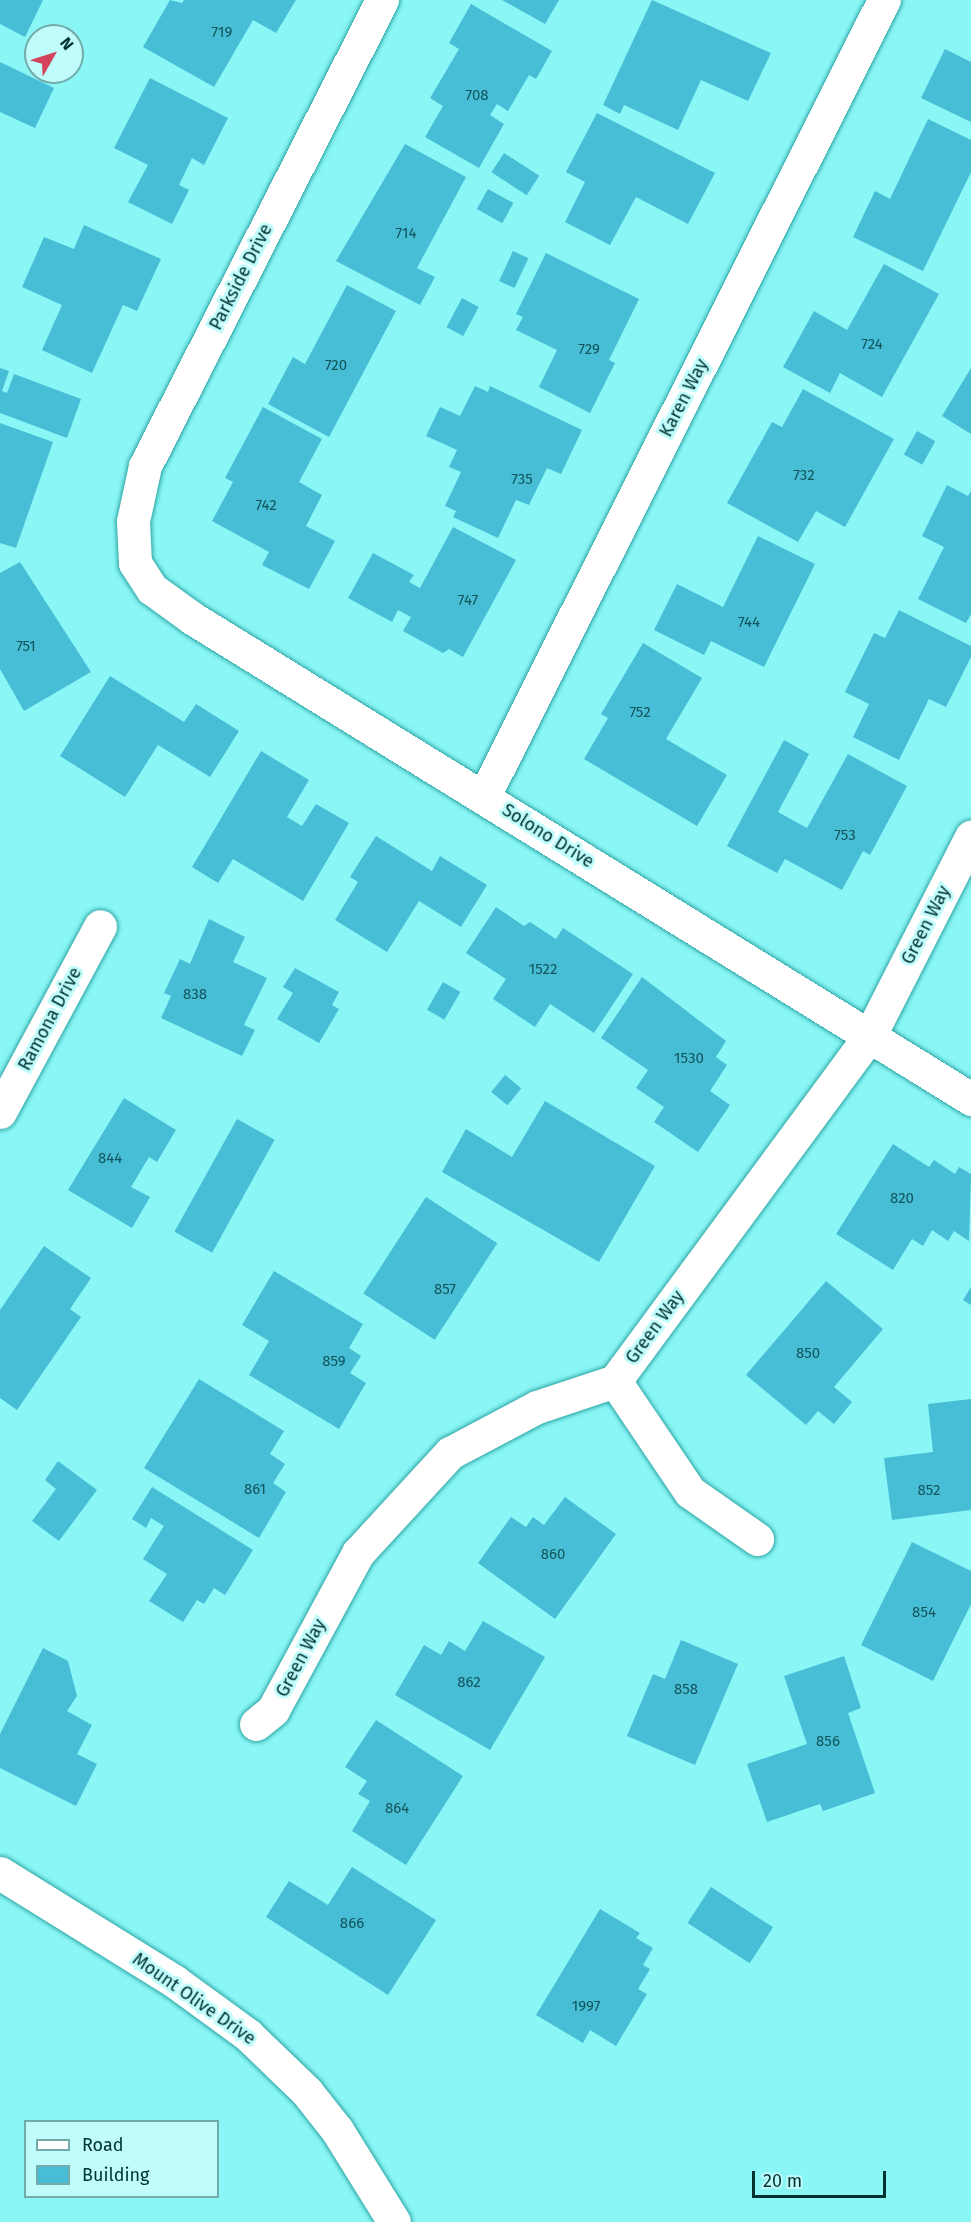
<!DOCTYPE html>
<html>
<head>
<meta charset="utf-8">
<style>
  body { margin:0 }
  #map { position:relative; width:971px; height:2222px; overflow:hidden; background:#8af7f6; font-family:"Fira Sans",sans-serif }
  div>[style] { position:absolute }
  .building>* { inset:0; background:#47bdd6; transform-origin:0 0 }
  .roads { filter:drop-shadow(0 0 2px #2da4a4) drop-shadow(0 0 2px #2da4a4) }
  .minor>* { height:33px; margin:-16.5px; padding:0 16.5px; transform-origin:16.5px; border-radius:16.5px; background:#fff }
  span { translate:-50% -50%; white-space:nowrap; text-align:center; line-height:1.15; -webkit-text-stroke:6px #c0fcfb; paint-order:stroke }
  .number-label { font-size:15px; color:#12555b }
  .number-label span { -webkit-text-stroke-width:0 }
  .street-label { font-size:18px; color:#003232 }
  .legend { position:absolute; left:24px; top:2120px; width:195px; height:78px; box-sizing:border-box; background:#c0fcfb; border:2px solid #73abab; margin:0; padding:8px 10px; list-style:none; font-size:18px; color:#003232 }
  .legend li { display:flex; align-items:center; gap:12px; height:30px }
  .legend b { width:30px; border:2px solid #73abab }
  .north { position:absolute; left:24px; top:24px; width:60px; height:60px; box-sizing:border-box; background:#c0fcfb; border:2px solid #73abab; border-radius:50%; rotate:51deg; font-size:16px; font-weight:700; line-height:24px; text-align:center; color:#003232 }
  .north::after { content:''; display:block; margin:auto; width:21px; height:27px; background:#d2425a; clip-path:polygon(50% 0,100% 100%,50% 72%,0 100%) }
  .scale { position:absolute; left:752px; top:2171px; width:134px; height:27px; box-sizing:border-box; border:3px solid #003232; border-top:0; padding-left:8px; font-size:18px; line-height:21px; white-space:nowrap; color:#003232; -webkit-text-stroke:4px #c0fcfb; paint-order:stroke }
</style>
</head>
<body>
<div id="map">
  <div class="building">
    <i style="clip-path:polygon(0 0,43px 0,25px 37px,0 24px)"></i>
    <i style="clip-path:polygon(170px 0,182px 3px,184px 0,296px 0,276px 33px,253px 20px,214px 87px,143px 47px)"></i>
    <i style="clip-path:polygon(502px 0,559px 0,545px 24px)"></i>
    <i style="clip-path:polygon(652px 0,771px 53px,748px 101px,701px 80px,678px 130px,624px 105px,620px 114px,603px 105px)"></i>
    <i style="clip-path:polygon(471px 4px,552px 51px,536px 79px,529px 75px,508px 111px,497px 104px,490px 115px,504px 124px,479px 168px,425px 137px,443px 106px,430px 98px,459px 49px,449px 43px)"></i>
    <i style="clip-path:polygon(945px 49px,971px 62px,971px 122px,921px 98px)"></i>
    <i style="clip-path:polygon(0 62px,54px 88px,35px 128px,0 112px)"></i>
    <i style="clip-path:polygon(150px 78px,228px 118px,204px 165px,192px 158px,179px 185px,189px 190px,172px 224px,128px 202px,148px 165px,114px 148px)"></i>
    <i style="clip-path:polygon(597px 113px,715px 173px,688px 224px,636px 197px,610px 245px,565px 222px,585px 182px,566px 172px)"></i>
    <i style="clip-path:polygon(928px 119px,971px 140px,971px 172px,923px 271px,853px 237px,875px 191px,890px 199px)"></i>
    <i style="clip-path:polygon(405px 144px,466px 177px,417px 268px,435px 277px,420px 305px,336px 261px)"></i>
    <i style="left:504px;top:153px;width:42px;height:23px;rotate:33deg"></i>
    <i style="left:488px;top:189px;width:29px;height:23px;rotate:29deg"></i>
    <i style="clip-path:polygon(84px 225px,161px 259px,137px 311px,123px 305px,92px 373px,42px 350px,62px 305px,22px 287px,44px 237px,74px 249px)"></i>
    <i style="left:513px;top:251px;width:17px;height:33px;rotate:25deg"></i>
    <i style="clip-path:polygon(546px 253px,639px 299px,609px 360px,615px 363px,590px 413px,539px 387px,557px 350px,516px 330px,523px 317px,516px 314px)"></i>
    <i style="clip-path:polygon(884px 264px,939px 294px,882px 397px,840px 373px,830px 393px,783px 367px,814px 311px,847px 330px)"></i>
    <i style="clip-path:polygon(347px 285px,396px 311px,329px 437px,268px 404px,293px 357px,305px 364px)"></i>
    <i style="left:462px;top:298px;width:19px;height:33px;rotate:28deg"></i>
    <i style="clip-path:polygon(0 368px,9px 371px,2px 391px,7px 393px,14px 374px,81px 399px,67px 438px,0 413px)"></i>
    <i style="clip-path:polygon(971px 368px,971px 434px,942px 416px)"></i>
    <i style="clip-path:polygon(475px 386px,488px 392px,490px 386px,582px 430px,561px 474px,547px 468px,529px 505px,516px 500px,498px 538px,453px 517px,456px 511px,445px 506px,461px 472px,449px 467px,457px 450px,426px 436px,440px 407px,460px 416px)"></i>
    <i style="clip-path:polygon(803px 389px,894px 439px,845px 527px,816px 511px,798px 542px,727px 503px,772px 422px,782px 427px)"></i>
    <i style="clip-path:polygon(263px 407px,322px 439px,299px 482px,322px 495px,306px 526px,335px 541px,309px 589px,262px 565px,269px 552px,212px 521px,233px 482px,225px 478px)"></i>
    <i style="clip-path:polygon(0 423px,53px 442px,16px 548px,0 543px)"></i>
    <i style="left:917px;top:431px;width:21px;height:27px;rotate:29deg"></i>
    <i style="clip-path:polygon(947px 485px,968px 496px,971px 491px,971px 614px,966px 623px,918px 599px,944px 547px,922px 536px)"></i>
    <i style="clip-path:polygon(453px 527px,516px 560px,463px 657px,449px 649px,443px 653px,403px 631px,411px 617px,398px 610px,392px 622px,348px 598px,373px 553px,414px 575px,409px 582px,420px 588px)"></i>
    <i style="clip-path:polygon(758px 536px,815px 564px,764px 667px,711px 641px,704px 655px,654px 630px,677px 584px,723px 607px)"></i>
    <i style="clip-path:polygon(20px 562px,91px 672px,24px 711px,0 669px,0 573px)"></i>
    <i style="clip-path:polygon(899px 610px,971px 646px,971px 657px,946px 707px,929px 699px,899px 760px,853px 737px,869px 704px,845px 692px,874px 633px,885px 638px)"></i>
    <i style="clip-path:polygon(643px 643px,702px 678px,666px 739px,727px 775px,697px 826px,584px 759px,608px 718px,601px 714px)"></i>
    <i style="clip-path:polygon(110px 676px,184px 722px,196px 704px,239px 731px,210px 777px,158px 745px,125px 797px,60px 756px)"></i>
    <i style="clip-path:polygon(784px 740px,809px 754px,778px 812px,807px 828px,848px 754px,907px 786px,870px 855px,863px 851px,842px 890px,785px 859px,777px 873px,727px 846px)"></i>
    <i style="clip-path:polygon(261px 751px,309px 780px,287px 817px,302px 826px,316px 804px,349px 823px,303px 901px,233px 859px,218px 883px,192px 867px)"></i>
    <i style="clip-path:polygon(376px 836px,432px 871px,440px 856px,487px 885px,461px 927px,419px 901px,387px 952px,335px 920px,358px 882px,350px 877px)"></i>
    <i style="clip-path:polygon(496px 907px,524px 926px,530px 922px,556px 939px,563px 928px,633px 974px,594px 1033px,550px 1004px,535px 1027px,493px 999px,506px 979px,466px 953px)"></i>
    <i style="clip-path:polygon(209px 919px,245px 937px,233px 962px,267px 978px,244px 1025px,255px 1030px,242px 1056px,161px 1018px,171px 996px,164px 993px,180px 959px,190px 964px)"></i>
    <i style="clip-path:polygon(295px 968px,339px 992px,332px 1005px,339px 1009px,319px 1043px,277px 1019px,293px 993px,283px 987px)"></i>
    <i style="clip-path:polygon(642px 977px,726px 1041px,716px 1057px,727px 1065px,710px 1091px,730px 1105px,698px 1152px,654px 1122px,664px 1107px,636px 1088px,648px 1070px,601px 1038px)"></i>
    <i style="left:443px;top:982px;width:20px;height:32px;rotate:30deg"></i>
    <i style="left:505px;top:1075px;width:21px;height:22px;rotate:39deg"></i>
    <i style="clip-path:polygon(124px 1098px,176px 1130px,157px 1162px,149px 1157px,131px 1187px,150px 1197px,132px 1228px,68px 1190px)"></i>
    <i style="clip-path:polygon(545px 1101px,655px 1166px,599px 1262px,442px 1172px,466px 1129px,512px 1157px)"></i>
    <i style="left:237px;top:1119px;width:43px;height:129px;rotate:29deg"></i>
    <i style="clip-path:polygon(893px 1144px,929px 1167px,934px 1160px,955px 1174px,959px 1167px,971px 1174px,969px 1241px,954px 1231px,948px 1241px,932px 1230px,923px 1246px,912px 1239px,893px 1270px,836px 1234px)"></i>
    <i style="left:426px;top:1197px;width:85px;height:115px;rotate:33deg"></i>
    <i style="clip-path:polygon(44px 1246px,91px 1278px,70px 1309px,81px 1317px,17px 1410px,0 1398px,0 1310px)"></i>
    <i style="clip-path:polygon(274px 1271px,363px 1324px,349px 1348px,361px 1356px,350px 1373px,366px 1383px,339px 1429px,249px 1375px,269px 1341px,242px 1325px)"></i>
    <i style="clip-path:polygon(826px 1281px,883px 1329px,834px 1387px,852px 1402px,834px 1424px,818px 1411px,806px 1425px,746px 1375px)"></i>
    <i style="clip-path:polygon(971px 1287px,971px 1305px,963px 1300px)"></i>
    <i style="clip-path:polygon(199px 1379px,284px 1431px,270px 1454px,285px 1464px,273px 1483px,286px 1492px,259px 1538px,144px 1468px)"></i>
    <i style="clip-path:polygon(971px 1399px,971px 1510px,892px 1520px,884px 1458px,933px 1452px,928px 1404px)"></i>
    <i style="clip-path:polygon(58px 1461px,97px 1490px,59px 1541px,32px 1521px,56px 1489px,45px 1480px)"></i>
    <i style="clip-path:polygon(152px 1487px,253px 1550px,225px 1595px,214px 1588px,204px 1604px,197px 1600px,183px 1622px,149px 1601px,167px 1574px,143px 1559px,164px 1526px,151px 1518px,146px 1528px,132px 1519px)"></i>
    <i style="clip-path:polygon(565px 1497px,616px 1534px,555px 1619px,478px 1563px,511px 1517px,526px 1527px,533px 1517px,544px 1525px)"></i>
    <i style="clip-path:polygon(912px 1542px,971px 1571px,971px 1604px,933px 1681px,861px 1645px)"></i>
    <i style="clip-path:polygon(483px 1621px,545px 1657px,490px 1750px,395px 1695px,424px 1645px,441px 1655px,449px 1641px,465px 1651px)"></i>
    <i style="clip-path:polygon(681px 1640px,738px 1664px,695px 1765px,627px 1736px,653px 1674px,665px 1679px)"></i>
    <i style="clip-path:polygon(43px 1648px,68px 1661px,77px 1696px,67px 1711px,92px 1725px,77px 1754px,97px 1764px,76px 1806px,0 1768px,0 1734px)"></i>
    <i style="clip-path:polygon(844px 1656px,861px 1708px,848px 1713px,875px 1793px,823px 1811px,820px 1804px,767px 1822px,747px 1764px,807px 1744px,784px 1676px)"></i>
    <i style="clip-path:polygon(376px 1720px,463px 1776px,406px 1865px,352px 1831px,370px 1801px,358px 1794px,367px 1781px,345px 1767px)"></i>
    <i style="clip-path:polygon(352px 1867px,436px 1920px,388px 1995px,266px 1917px,289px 1881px,328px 1905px)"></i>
    <i style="left:711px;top:1887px;width:74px;height:43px;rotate:33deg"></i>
    <i style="clip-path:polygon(600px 1909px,640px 1933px,636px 1938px,653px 1948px,643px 1965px,650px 1969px,638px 1989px,647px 1994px,616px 2046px,590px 2030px,583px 2043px,536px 2015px)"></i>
  </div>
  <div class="roads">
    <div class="minor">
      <i style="left:382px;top:0;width:523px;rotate:116.96deg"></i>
      <i style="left:145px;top:466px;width:56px;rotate:102.3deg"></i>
      <i style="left:133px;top:521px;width:42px;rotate:87.3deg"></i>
      <i style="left:135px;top:563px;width:31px;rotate:57deg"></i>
      <i style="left:152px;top:589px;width:49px;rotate:35.9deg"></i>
      <i style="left:192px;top:618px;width:916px;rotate:31.69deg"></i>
      <i style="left:484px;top:796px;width:891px;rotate:-63.32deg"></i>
      <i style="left:0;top:1112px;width:211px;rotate:-61.7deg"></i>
      <i style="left:615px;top:1381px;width:134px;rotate:56deg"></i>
      <i style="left:690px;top:1492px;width:82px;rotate:35deg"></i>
      <i style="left:256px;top:1724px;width:22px;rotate:-39deg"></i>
      <i style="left:273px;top:1710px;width:179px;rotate:-61.6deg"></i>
      <i style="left:358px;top:1553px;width:136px;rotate:-47.4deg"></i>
      <i style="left:450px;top:1453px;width:98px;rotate:-27.9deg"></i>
      <i style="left:537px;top:1407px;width:82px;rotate:-18.4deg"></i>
      <i style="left:615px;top:1381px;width:428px;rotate:-53.6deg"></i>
      <i style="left:869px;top:1037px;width:225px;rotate:-63deg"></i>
      <i style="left:0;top:1873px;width:205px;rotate:31.8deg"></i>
      <i style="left:174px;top:1981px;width:92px;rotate:36.1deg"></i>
      <i style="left:248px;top:2035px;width:82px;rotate:44deg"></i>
      <i style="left:307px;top:2092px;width:48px;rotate:51.7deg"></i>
      <i style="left:337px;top:2130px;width:108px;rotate:58.2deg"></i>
    </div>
  </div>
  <div class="number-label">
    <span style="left:222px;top:33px">719</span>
    <span style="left:477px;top:96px">708</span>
    <span style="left:406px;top:234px">714</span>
    <span style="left:872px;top:345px">724</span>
    <span style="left:589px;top:350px">729</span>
    <span style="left:336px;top:366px">720</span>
    <span style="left:804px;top:476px">732</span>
    <span style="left:522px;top:480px">735</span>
    <span style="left:266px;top:506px">742</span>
    <span style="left:468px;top:601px">747</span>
    <span style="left:749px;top:623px">744</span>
    <span style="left:26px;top:647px">751</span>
    <span style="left:640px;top:713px">752</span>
    <span style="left:845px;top:836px">753</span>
    <span style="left:543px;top:970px">1522</span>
    <span style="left:195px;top:995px">838</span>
    <span style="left:689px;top:1059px">1530</span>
    <span style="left:110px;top:1159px">844</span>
    <span style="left:902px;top:1199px">820</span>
    <span style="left:445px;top:1290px">857</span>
    <span style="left:808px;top:1354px">850</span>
    <span style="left:334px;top:1362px">859</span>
    <span style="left:255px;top:1490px">861</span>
    <span style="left:929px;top:1491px">852</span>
    <span style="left:553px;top:1555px">860</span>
    <span style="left:924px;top:1613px">854</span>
    <span style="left:469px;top:1683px">862</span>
    <span style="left:686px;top:1690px">858</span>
    <span style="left:828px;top:1742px">856</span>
    <span style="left:397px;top:1809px">864</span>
    <span style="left:352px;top:1924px">866</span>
    <span style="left:586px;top:2007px">1997</span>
  </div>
  <div class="street-label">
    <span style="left:241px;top:277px;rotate:-63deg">Parkside Drive</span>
    <span style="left:684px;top:398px;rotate:-63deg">Karen Way</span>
    <span style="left:548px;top:836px;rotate:32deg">Solono Drive</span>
    <span style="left:926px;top:925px;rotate:-63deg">Green Way</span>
    <span style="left:50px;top:1019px;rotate:-62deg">Ramona Drive</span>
    <span style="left:655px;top:1327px;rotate:-54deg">Green Way</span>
    <span style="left:301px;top:1658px;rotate:-62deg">Green Way</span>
    <span style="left:194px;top:1999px;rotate:35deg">Mount Olive Drive</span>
  </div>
  <ul class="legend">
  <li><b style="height:8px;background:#fff"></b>Road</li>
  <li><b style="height:16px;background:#47bdd6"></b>Building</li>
  </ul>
  <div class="north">N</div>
  <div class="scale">20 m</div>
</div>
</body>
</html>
